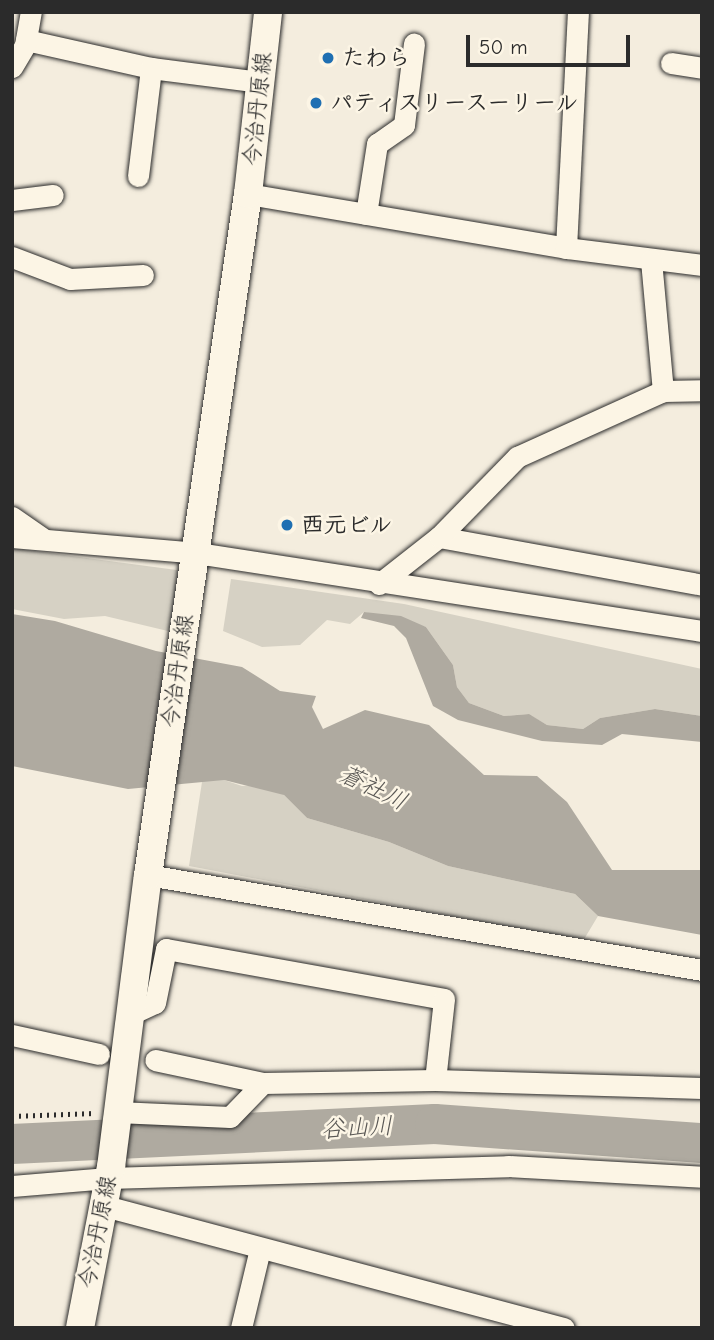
<!DOCTYPE html>
<html>
<head>
<meta charset="utf-8">
<style>
  body { margin:0 }
  #map { position:relative; width:714px; height:1340px; overflow:hidden; background:#f4edde; font-family:"Comic Neue","Klee One",sans-serif }
  div>[style] { position:absolute }
  .green>* { inset:0; background:#d6d1c4 }
  .water>* { inset:0; background:#afaaa0 }
  .river>* { height:40px; margin:-20px; padding:0 20px; transform-origin:20px; border-radius:20px; background:#afaaa0 }
  .path>* { height:4.5px; margin-top:-2.25px; transform-origin:0; background:repeating-linear-gradient(90deg,#2b2b2b 0 2px,transparent 0 7px) }
  .roads { filter:drop-shadow(0 0 2px #2b2b2b) drop-shadow(0 0 2px #2b2b2b) }
  .minor>* { height:21px; margin:-10.5px; padding:0 10.5px; transform-origin:10.5px; border-radius:10.5px; background:#fcf5e5 }
  .major>* { height:28px; margin:-14px; padding:0 14px; transform-origin:14px; border-radius:14px; background:#fcf5e5 }
  .dots>* { width:19px; height:19px; translate:-50% -50%; box-sizing:border-box; border:4px solid #fcf5e5; border-radius:50% }
  span { translate:-50% -50%; white-space:nowrap; text-align:center; line-height:1.15; -webkit-text-stroke:5px #fcf5e5; paint-order:stroke }
  .poi-label { font-size:23px; color:#2b2b2b; font-weight:700 }
  .left { translate:0 -50%; text-align:left }
  .street-label { font-size:23px; color:#2b2b2b }
  .water-label { font-size:24px; color:#595754; font-style:italic }
  .frame { position:absolute; inset:0; border:14px solid #2b2b2b; pointer-events:none }
  .scale { position:absolute; left:466px; top:35px; width:164px; height:32px; box-sizing:border-box; border:4px solid #2b2b2b; border-top:0; padding-left:9px; font-size:21px; line-height:24px; white-space:nowrap; color:#2b2b2b; -webkit-text-stroke:5px #fcf5e5; paint-order:stroke }
</style>
</head>
<body>
<div id="map">
  <div class="green">
    <i style="clip-path:polygon(12px 548px,184px 571px,172px 632px,105px 616px,64px 619px,12px 609px)"></i>
    <i style="clip-path:polygon(231px 579px,404px 604px,702px 669px,702px 716px,655px 709px,600px 718px,583px 729px,547px 725px,528px 714px,504px 716px,469px 703px,457px 687px,453px 665px,426px 627px,364px 612px,350px 624px,327px 620px,300px 645px,262px 647px,223px 631px)"></i>
    <i style="clip-path:polygon(209px 775px,242px 786px,273px 784px,307px 818px,389px 842px,448px 866px,575px 894px,598px 916px,583px 941px,189px 866px,202px 782px)"></i>
  </div>
  <div class="water">
    <i style="clip-path:polygon(364px 612px,401px 616px,426px 627px,453px 665px,457px 687px,469px 703px,504px 716px,529px 714px,547px 725px,583px 729px,600px 718px,655px 709px,702px 716px,702px 742px,622px 734px,602px 745px,542px 741px,458px 720px,433px 706px,406px 638px,394px 626px,361px 618px)"></i>
    <i style="clip-path:polygon(12px 614px,55px 621px,156px 651px,242px 667px,280px 691px,316px 696px,312px 707px,323px 729px,365px 710px,429px 725px,484px 775px,537px 776px,567px 802px,612px 870px,702px 870px,702px 935px,598px 916px,575px 894px,448px 866px,389px 842px,307px 818px,284px 795px,224px 780px,128px 789px,12px 766px)"></i>
  </div>
  <div class="river">
    <i style="left:12px;top:1144px;width:423px;rotate:-2.7deg"></i>
    <i style="left:435px;top:1124px;width:268px;rotate:4.1deg"></i>
  </div>
  <div class="path">
    <i style="left:12px;top:1116px;width:83px;rotate:-2.1deg"></i>
  </div>
  <div class="roads">
    <div class="minor">
      <i style="left:26px;top:40px;width:128px;rotate:12.6deg"></i>
      <i style="left:151px;top:68px;width:111px;rotate:7.3deg"></i>
      <i style="left:671px;top:63px;width:31px;rotate:9deg"></i>
      <i style="left:12px;top:67px;width:26px;rotate:-59deg"></i>
      <i style="left:25px;top:45px;width:34px;rotate:-80deg"></i>
      <i style="left:138px;top:176px;width:109px;rotate:-83.1deg"></i>
      <i style="left:248px;top:194px;width:323px;rotate:9.6deg"></i>
      <i style="left:566px;top:248px;width:137px;rotate:7.1deg"></i>
      <i style="left:12px;top:200px;width:41px;rotate:-7deg"></i>
      <i style="left:366px;top:214px;width:71px;rotate:-81.1deg"></i>
      <i style="left:377px;top:144px;width:33px;rotate:-35deg"></i>
      <i style="left:404px;top:125px;width:82px;rotate:-83deg"></i>
      <i style="left:566px;top:248px;width:236px;rotate:-87.1deg"></i>
      <i style="left:12px;top:257px;width:62px;rotate:20.8deg"></i>
      <i style="left:70px;top:279px;width:73px;rotate:-3.1deg"></i>
      <i style="left:651px;top:260px;width:132px;rotate:84.8deg"></i>
      <i style="left:12px;top:517px;width:37px;rotate:35deg"></i>
      <i style="left:12px;top:537px;width:186px;rotate:4.9deg"></i>
      <i style="left:197px;top:553px;width:511px;rotate:8.78deg"></i>
      <i style="left:439px;top:537px;width:267px;rotate:10.3deg"></i>
      <i style="left:379px;top:584px;width:76px;rotate:-38.1deg"></i>
      <i style="left:439px;top:537px;width:112px;rotate:-45.7deg"></i>
      <i style="left:517px;top:457px;width:160px;rotate:-24.3deg"></i>
      <i style="left:663px;top:391px;width:39px;rotate:-1deg"></i>
      <i style="left:148px;top:875px;width:562px;rotate:9.73deg"></i>
      <i style="left:131px;top:1014px;width:26px;rotate:-25deg"></i>
      <i style="left:155px;top:1003px;width:55px;rotate:-78.5deg"></i>
      <i style="left:166px;top:949px;width:282px;rotate:10.2deg"></i>
      <i style="left:444px;top:999px;width:81px;rotate:96.3deg"></i>
      <i style="left:435px;top:1080px;width:172px;rotate:179deg"></i>
      <i style="left:263px;top:1083px;width:110px;rotate:-168deg"></i>
      <i style="left:12px;top:1035px;width:89px;rotate:12.3deg"></i>
      <i style="left:435px;top:1080px;width:267px;rotate:1.7deg"></i>
      <i style="left:117px;top:1112px;width:113px;rotate:2.5deg"></i>
      <i style="left:230px;top:1117px;width:47px;rotate:-45.9deg"></i>
      <i style="left:12px;top:1186px;width:96px;rotate:-4.8deg"></i>
      <i style="left:108px;top:1178px;width:400px;rotate:-1.7deg"></i>
      <i style="left:508px;top:1166px;width:194px;rotate:3.2deg"></i>
      <i style="left:101px;top:1205px;width:479px;rotate:14.9deg"></i>
      <i style="left:241px;top:1328px;width:81px;rotate:-76.5deg"></i>
    </div>
    <div class="major">
      <i style="left:80px;top:1328px;width:164px;rotate:-79.1deg"></i>
      <i style="left:111px;top:1167px;width:294px;rotate:-82.8deg"></i>
      <i style="left:148px;top:875px;width:688px;rotate:-81.65deg"></i>
      <i style="left:248px;top:194px;width:183px;rotate:-83.7deg"></i>
    </div>
  </div>
  <div class="dots">
    <i style="left:328px;top:58px;background:#1f6fb2"></i>
    <i style="left:316px;top:103px;background:#1f6fb2"></i>
    <i style="left:287px;top:525px;background:#1f6fb2"></i>
  </div>
  <div class="poi-label">
    <span class="left" style="left:342px;top:58px">たわら</span>
    <span class="left" style="left:330px;top:103px">パティスリースーリール</span>
    <span class="left" style="left:301px;top:525px">西元ビル</span>
  </div>
  <div class="street-label">
    <span style="left:258px;top:109px;rotate:-84deg">今治丹原線</span>
    <span style="left:178px;top:671px;rotate:-82deg">今治丹原線</span>
    <span style="left:98px;top:1232px;rotate:-79deg">今治丹原線</span>
  </div>
  <div class="water-label">
    <span style="left:373px;top:788px;rotate:26deg">蒼社川</span>
    <span style="left:357px;top:1128px;rotate:-3deg">谷山川</span>
  </div>
  <div class="frame"></div>
  <div class="scale">50 m</div>
</div>
</body>
</html>
